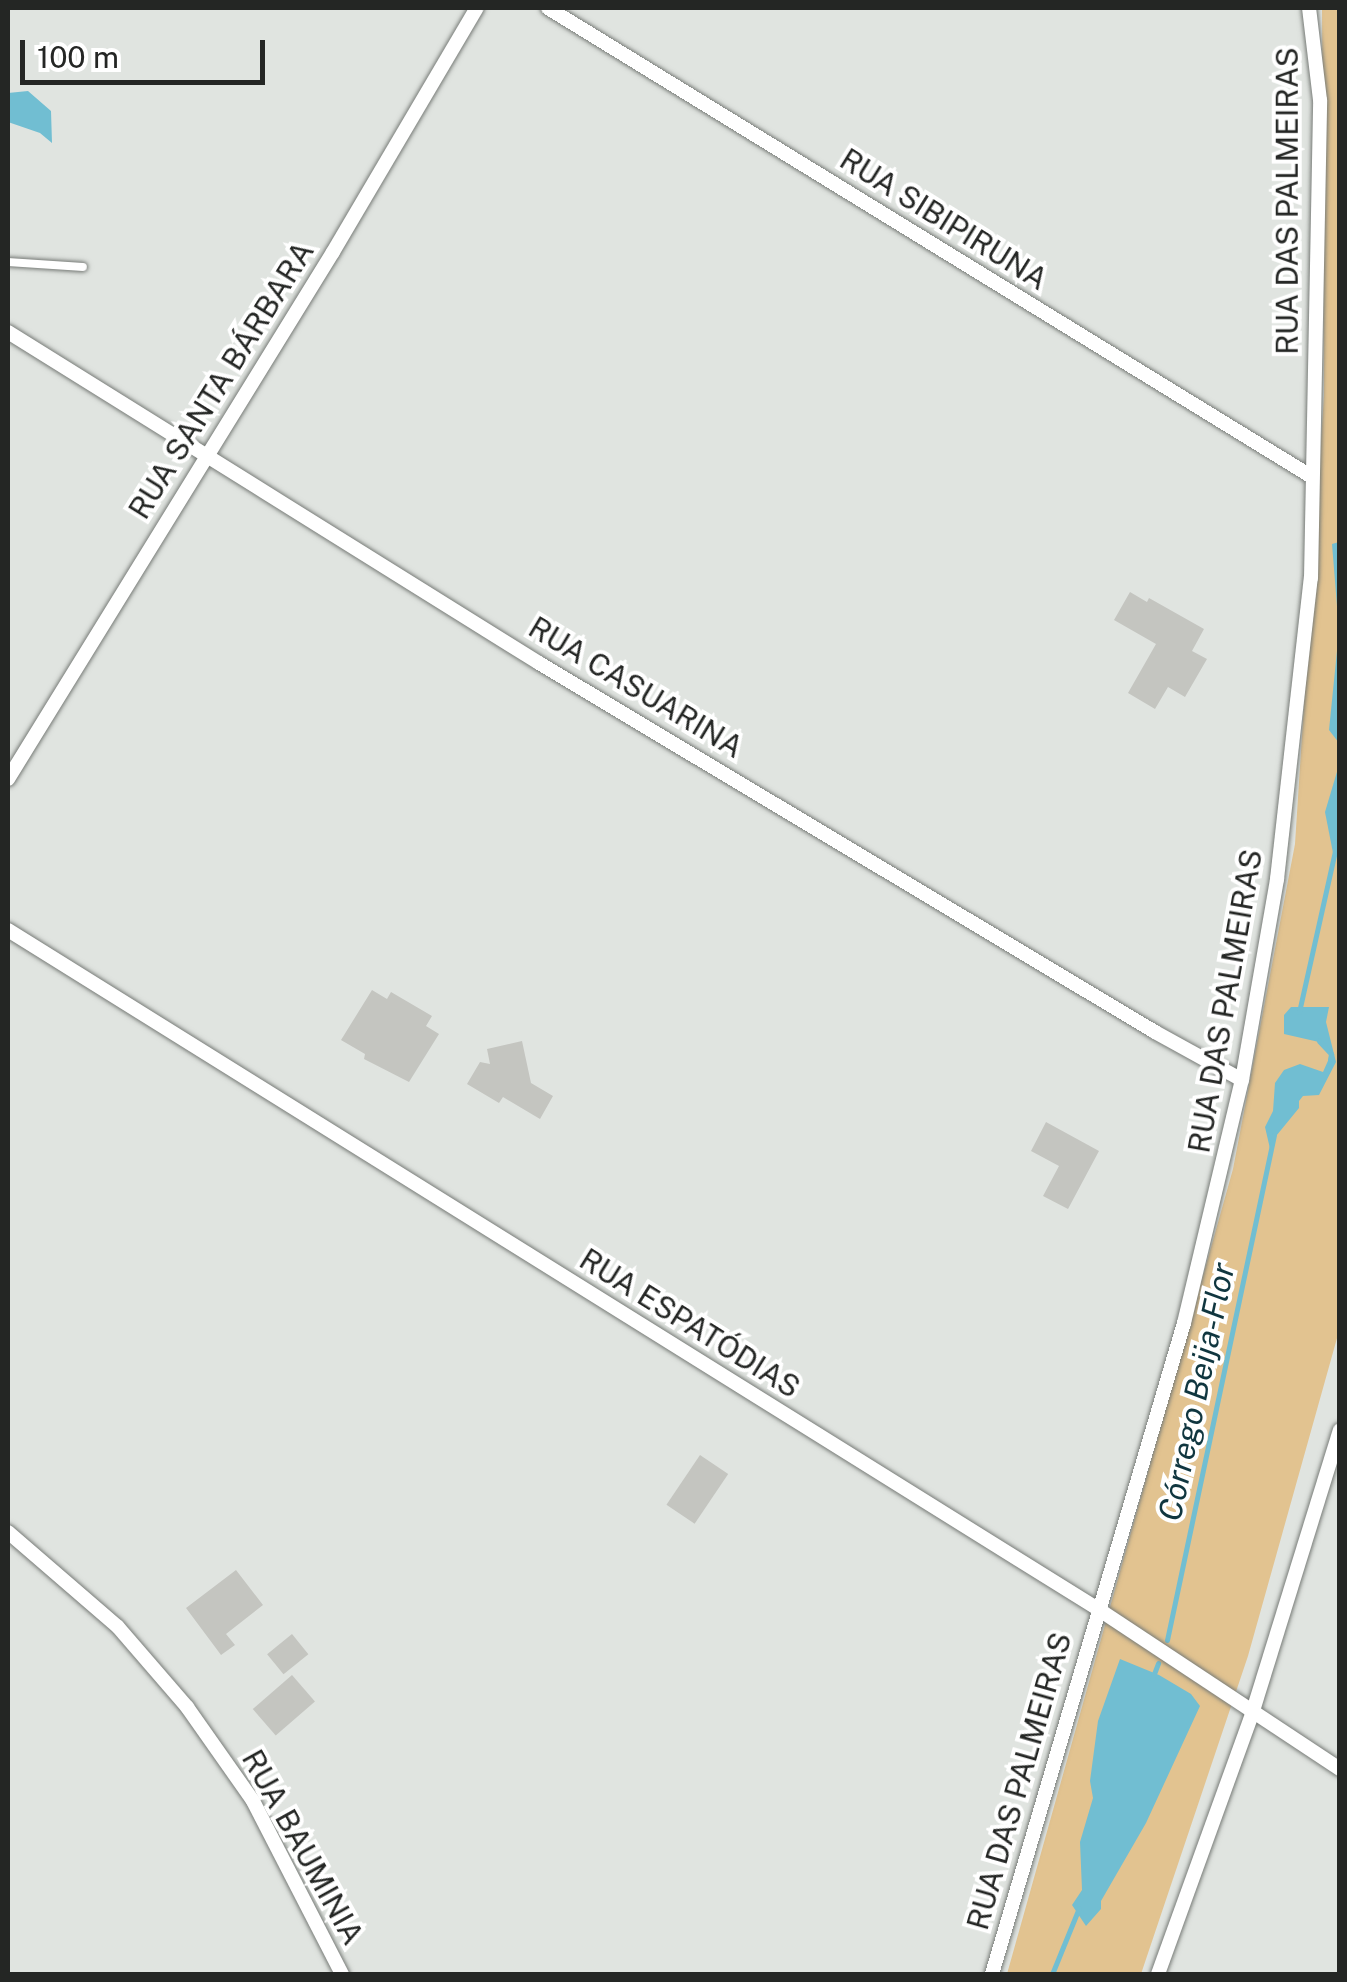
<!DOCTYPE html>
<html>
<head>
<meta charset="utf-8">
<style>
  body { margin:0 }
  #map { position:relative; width:1347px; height:1982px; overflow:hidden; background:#e0e4e0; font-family:"Public Sans",sans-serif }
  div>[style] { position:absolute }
  .green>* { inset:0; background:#e2c390 }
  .water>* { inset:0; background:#71bed2 }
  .stream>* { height:5px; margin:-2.5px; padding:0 2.5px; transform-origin:2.5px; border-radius:2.5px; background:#71bed2 }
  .building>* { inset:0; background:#c4c5c0; transform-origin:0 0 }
  .roads { filter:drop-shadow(0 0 2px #777b77) drop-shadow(0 0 2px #777b77) }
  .lane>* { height:8px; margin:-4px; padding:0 4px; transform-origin:4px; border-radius:4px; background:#fff }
  .street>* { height:14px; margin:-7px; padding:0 7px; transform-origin:7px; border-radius:7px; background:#fff }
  span { translate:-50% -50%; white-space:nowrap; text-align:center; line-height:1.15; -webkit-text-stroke:8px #fff; paint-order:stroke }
  .street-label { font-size:30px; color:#242624 }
  .water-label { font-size:32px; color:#10363f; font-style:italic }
  .frame { position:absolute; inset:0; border:10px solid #242624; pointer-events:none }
  .scale { position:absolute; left:20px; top:40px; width:245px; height:45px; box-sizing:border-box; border:5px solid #242624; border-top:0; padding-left:12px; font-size:30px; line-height:35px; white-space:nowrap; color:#242624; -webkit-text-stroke:8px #fff; paint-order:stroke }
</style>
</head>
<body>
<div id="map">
  <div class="green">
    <i style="clip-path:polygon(1322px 8px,1339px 8px,1339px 1331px,1248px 1656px,1141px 1974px,1007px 1974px,1233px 1169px,1295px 844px,1324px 395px)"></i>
  </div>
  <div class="water">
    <i style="clip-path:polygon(28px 91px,51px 111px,52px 143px,40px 133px,8px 122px,8px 93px)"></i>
    <i style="clip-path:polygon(1339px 542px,1340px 542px,1339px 743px,1329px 730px,1339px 631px,1332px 544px)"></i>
    <i style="clip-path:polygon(1339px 765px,1339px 828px,1333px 853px,1325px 812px)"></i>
    <i style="clip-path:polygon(1291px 1007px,1329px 1007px,1326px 1022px,1336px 1062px,1319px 1095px,1303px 1096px,1299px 1101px,1299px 1108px,1272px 1141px,1271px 1153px,1265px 1127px,1273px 1111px,1275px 1083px,1284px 1070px,1300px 1064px,1323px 1072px,1331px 1054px,1319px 1042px,1284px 1034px,1284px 1015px)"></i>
    <i style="clip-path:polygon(1120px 1659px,1159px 1675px,1191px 1694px,1200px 1706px,1146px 1823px,1101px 1901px,1101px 1909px,1086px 1926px,1072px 1905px,1082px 1890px,1080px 1842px,1093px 1798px,1090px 1781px,1098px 1721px)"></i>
  </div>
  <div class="stream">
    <i style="left:1299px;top:1012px;width:189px;rotate:-77.4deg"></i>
    <i style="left:1319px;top:1041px;width:18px;rotate:47deg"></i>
    <i style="left:1331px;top:1054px;width:5px;rotate:101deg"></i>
    <i style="left:1167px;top:1640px;width:516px;rotate:-78.04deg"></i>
    <i style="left:1152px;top:1679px;width:17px;rotate:-69deg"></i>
    <i style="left:1052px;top:1974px;width:71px;rotate:-67.8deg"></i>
  </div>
  <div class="building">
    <i style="clip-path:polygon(1130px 592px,1147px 602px,1149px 598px,1204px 629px,1192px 651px,1207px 659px,1185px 697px,1168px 687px,1155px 709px,1128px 693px,1156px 644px,1114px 620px)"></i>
    <i style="clip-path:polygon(372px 990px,387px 999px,391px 992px,432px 1016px,426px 1026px,439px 1034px,409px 1082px,364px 1059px,365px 1054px,341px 1040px)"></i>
    <i style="clip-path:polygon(522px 1041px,531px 1083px,553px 1096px,540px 1119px,503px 1097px,499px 1103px,467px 1084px,480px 1062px,490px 1064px,487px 1049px)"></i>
    <i style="clip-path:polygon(1046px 1122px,1099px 1151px,1068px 1209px,1043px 1196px,1059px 1166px,1031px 1151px)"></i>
    <i style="left:700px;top:1455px;width:34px;height:60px;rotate:34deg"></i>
    <i style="clip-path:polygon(236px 1570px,263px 1605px,226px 1634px,235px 1645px,221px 1655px,186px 1608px)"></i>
    <i style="left:292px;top:1634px;width:26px;height:32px;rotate:51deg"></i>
    <i style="left:292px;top:1675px;width:35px;height:52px;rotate:49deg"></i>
  </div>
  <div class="roads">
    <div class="lane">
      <i style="left:8px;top:262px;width:75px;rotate:3.8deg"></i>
    </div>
    <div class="street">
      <i style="left:548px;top:8px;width:896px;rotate:31.54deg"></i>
      <i style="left:8px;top:332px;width:626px;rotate:31.94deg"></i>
      <i style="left:539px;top:663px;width:718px;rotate:30.92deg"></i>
      <i style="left:1155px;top:1032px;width:99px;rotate:28.9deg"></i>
      <i style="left:8px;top:779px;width:619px;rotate:-58.34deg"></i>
      <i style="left:333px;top:252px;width:283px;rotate:-59.5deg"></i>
      <i style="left:8px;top:930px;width:1284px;rotate:31.92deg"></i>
      <i style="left:1098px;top:1609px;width:290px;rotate:33.5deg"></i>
      <i style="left:8px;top:1532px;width:145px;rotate:40.8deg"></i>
      <i style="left:118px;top:1627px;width:106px;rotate:49.2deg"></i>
      <i style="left:187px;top:1707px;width:115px;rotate:54.9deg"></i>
      <i style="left:253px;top:1801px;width:195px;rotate:62.8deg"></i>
      <i style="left:992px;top:1974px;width:679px;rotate:-73.57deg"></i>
      <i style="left:1184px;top:1323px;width:250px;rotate:-76.6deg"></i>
      <i style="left:1242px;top:1080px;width:204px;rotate:-80.1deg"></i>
      <i style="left:1277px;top:879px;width:303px;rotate:-83.6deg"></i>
      <i style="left:1311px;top:578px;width:478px;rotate:-88.9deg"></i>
      <i style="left:1320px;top:100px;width:93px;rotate:-96.8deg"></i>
      <i style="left:1158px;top:1974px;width:276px;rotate:-70.1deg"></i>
      <i style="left:1252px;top:1714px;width:297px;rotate:-72.8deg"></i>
    </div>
  </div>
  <div class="street-label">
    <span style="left:1287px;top:201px;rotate:-90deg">RUA DAS PALMEIRAS</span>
    <span style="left:944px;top:219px;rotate:32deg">RUA SIBIPIRUNA</span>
    <span style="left:221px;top:380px;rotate:-58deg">RUA SANTA BÁRBARA</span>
    <span style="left:636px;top:687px;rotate:31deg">RUA CASUARINA</span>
    <span style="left:1225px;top:1001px;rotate:-80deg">RUA DAS PALMEIRAS</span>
    <span style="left:690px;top:1323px;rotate:32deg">RUA ESPATÓDIAS</span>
    <span style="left:1019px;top:1781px;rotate:-74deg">RUA DAS PALMEIRAS</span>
    <span style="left:303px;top:1847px;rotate:61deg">RUA BAUMINIA</span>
  </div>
  <div class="water-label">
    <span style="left:1197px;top:1392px;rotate:-78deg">Córrego Beija-Flor</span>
  </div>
  <div class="frame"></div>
  <div class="scale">100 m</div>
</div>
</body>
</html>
